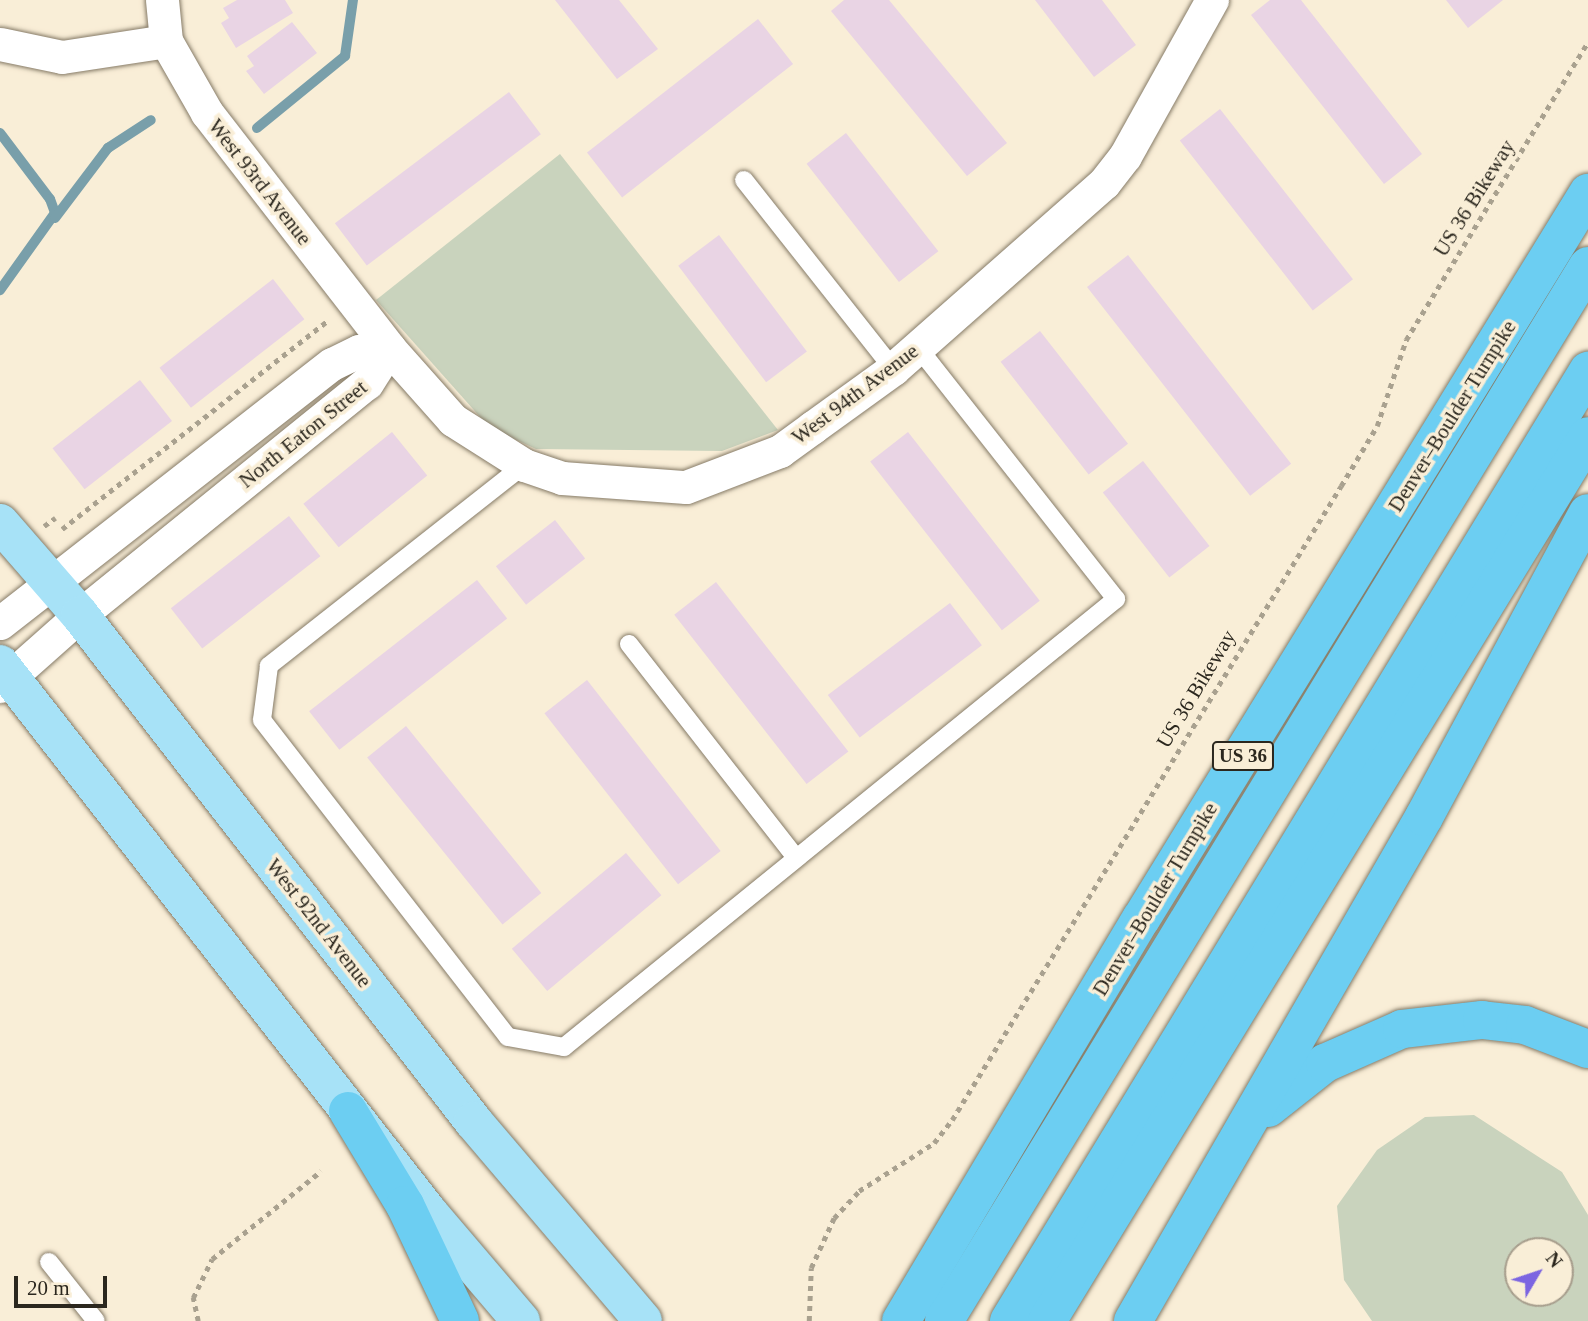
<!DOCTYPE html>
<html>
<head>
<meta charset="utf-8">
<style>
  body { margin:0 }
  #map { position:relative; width:1588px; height:1321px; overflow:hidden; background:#f9eed7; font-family:"Times New Roman",serif }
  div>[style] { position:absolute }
  .green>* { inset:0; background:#c9d3bd }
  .stream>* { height:10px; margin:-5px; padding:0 5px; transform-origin:5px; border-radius:5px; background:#799faa }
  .building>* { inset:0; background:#e9d4e4; transform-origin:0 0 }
  .path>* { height:4.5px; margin-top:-2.25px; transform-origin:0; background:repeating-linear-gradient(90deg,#a9a18f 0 5px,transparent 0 10px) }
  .roads { filter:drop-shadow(0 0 2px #867b67) drop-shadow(0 0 2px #867b67) }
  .service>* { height:18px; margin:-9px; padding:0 9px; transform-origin:9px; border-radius:9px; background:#fff }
  .minor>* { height:33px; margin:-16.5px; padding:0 16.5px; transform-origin:16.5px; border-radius:16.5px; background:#fff }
  .primary>* { height:38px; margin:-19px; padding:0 19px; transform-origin:19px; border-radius:19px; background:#a7e2f7 }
  .motorway>* { height:38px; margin:-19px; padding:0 19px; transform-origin:19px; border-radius:19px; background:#6ccef2 }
  span { translate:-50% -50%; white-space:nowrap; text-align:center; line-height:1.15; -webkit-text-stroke:7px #f9eed7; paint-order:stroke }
  .shield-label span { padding:2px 5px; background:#f9eed7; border:2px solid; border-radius:5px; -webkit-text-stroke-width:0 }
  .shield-label { font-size:19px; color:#2b271e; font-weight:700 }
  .street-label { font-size:21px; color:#2b271e }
  .north { position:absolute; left:1504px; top:1237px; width:70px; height:70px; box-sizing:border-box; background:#f9eed7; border:2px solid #a79e8d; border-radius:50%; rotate:51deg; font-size:19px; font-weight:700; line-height:28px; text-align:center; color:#2b271e }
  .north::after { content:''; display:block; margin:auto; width:24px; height:32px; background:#7c65e1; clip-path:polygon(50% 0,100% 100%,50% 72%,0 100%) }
  .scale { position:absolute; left:14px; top:1276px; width:93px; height:32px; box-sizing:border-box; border:4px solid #2b271e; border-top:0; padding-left:9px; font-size:21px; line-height:24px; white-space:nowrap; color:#2b271e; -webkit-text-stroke:5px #f9eed7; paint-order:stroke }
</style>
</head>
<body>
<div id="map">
  <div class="green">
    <i style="clip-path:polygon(560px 154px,778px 430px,722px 451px,536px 449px,489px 427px,376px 300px)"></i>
    <i style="clip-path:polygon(evenodd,1474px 1115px,1562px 1172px,1588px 1215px,1588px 1321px,1372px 1321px,1344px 1280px,1337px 1206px,1377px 1150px,1425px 1117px,1474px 1115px,1560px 1251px,1560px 1293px,1518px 1293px,1518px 1251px,1560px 1251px)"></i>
  </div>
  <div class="stream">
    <i style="left:257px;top:128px;width:114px;rotate:-39.3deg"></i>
    <i style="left:345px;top:56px;width:57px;rotate:-81.9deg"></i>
    <i style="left:0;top:133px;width:83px;rotate:52.9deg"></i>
    <i style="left:50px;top:199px;width:15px;rotate:70deg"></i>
    <i style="left:55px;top:213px;width:95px;rotate:125.5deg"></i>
    <i style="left:55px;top:218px;width:88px;rotate:-52.9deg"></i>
    <i style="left:108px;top:148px;width:51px;rotate:-33.1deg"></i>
  </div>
  <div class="building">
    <i style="clip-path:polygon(237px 0,285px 0,293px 13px,236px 48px,221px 23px,229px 18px,223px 8px)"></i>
    <i style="clip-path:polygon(555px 0,619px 0,658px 49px,617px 79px)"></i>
    <i style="clip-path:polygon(844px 0,889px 0,1007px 143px,967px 176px,831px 11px)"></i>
    <i style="clip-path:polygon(1035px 0,1102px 0,1136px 45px,1094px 77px)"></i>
    <i style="clip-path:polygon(1270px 0,1301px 0,1422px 154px,1384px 184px,1251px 15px)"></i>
    <i style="clip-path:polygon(1446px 0,1503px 0,1468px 28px)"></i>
    <i style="left:758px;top:19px;width:57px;height:217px;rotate:52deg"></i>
    <i style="clip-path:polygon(292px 22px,317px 53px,264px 94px,246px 71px,254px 66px,247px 56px)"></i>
    <i style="left:509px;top:92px;width:53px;height:218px;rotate:53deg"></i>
    <i style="left:1220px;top:109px;width:216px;height:51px;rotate:52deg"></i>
    <i style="left:846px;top:133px;width:150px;height:50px;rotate:52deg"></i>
    <i style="left:719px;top:235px;width:146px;height:51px;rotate:53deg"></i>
    <i style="left:1128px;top:255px;width:265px;height:52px;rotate:52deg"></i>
    <i style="left:273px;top:279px;width:51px;height:144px;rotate:52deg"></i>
    <i style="left:1040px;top:331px;width:143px;height:50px;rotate:52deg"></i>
    <i style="left:140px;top:380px;width:52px;height:111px;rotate:52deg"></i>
    <i style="left:392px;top:432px;width:56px;height:114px;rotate:51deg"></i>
    <i style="left:908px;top:432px;width:214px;height:48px;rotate:52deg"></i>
    <i style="left:1143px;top:461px;width:108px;height:51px;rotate:52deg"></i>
    <i style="left:289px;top:516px;width:51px;height:150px;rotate:52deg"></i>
    <i style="left:555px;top:520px;width:49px;height:75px;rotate:52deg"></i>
    <i style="left:477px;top:580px;width:49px;height:213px;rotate:52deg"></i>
    <i style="left:716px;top:582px;width:215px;height:53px;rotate:52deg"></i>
    <i style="left:950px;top:603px;width:53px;height:153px;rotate:53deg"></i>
    <i style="left:587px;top:680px;width:217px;height:54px;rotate:52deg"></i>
    <i style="left:406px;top:726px;width:215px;height:50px;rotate:51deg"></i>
    <i style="left:626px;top:853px;width:55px;height:149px;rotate:50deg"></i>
  </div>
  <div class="path">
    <i style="left:44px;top:526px;width:14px;rotate:-36deg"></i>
    <i style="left:62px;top:529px;width:339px;rotate:-38.1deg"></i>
    <i style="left:198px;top:1321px;width:24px;rotate:-102deg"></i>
    <i style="left:193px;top:1298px;width:43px;rotate:-64deg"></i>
    <i style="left:212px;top:1259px;width:140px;rotate:-38.9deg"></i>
    <i style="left:809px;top:1321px;width:53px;rotate:-87.8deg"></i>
    <i style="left:811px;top:1268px;width:55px;rotate:-65.3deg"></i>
    <i style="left:834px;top:1218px;width:37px;rotate:-47deg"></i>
    <i style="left:859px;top:1191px;width:89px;rotate:-32.6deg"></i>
    <i style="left:934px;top:1143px;width:29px;rotate:-52deg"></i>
    <i style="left:952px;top:1120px;width:744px;rotate:-58.47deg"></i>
    <i style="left:1341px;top:486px;width:70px;rotate:-59deg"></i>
    <i style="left:1377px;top:426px;width:91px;rotate:-71.4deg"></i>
    <i style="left:1406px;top:340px;width:349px;rotate:-58.6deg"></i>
  </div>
  <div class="roads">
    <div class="service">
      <i style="left:744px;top:180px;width:241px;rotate:51.7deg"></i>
      <i style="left:524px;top:465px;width:325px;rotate:141.8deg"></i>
      <i style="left:269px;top:666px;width:54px;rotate:97.4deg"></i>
      <i style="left:262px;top:720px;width:401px;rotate:52.2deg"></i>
      <i style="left:508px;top:1037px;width:57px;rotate:10.1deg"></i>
      <i style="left:564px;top:1047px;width:711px;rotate:-39.06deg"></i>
      <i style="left:1116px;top:599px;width:320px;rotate:-128.2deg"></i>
      <i style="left:629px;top:644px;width:271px;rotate:52deg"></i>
      <i style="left:49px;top:1262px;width:75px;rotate:51.5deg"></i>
    </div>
    <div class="minor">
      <i style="left:162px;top:0;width:41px;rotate:84.4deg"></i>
      <i style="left:166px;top:41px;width:83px;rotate:60.3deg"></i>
      <i style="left:207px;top:113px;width:297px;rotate:52.2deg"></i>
      <i style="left:389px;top:348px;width:96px;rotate:48.4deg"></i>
      <i style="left:453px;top:420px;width:84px;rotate:32.4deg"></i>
      <i style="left:524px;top:465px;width:40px;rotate:18.9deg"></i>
      <i style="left:562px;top:478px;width:124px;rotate:4.2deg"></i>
      <i style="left:686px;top:487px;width:101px;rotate:-21deg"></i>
      <i style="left:780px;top:451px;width:41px;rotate:-36deg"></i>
      <i style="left:813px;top:427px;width:99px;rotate:-35.9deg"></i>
      <i style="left:893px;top:369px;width:281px;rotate:-41.4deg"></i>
      <i style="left:1104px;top:183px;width:34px;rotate:-52deg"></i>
      <i style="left:1125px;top:156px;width:179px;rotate:-60.9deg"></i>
      <i style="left:0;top:44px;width:63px;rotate:11.8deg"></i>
      <i style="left:62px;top:57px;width:105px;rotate:-8.7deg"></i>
      <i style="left:0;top:623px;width:421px;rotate:-38deg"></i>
      <i style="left:332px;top:364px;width:30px;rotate:-26deg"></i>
      <i style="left:359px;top:351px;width:30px;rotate:-6deg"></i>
      <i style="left:0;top:686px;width:107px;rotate:-41.6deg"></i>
      <i style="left:80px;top:615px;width:369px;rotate:-39deg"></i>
      <i style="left:367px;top:383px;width:41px;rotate:-57.8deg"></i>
    </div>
    <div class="primary">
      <i style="left:0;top:523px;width:122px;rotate:49deg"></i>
      <i style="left:80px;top:615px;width:641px;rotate:52.16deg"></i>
      <i style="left:473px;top:1121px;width:262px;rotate:49.6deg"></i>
      <i style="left:0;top:664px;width:697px;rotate:52deg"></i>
      <i style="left:429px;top:1213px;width:142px;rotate:49.6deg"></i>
    </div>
    <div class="motorway">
      <i style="left:1268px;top:1108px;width:73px;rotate:-38.3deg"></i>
      <i style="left:1325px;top:1063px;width:84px;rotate:-23.8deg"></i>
      <i style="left:1402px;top:1029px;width:81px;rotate:-6.4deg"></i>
      <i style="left:1482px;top:1020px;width:43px;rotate:6.6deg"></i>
      <i style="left:1525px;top:1025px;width:67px;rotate:20.9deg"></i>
      <i style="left:348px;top:1111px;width:110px;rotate:58.8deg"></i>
      <i style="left:405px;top:1205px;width:128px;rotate:64.6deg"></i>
      <i style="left:901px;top:1321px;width:468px;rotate:-59.2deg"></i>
      <i style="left:1141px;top:919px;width:853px;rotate:-58.38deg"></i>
      <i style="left:944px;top:1321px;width:1236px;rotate:-58.6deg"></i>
      <i style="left:1009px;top:1321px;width:1113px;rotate:-58.64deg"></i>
      <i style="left:1047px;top:1321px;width:1037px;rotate:-58.56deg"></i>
      <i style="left:1133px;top:1321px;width:582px;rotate:-60deg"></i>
      <i style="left:1424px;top:817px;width:345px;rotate:-61.7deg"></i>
    </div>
  </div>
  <div class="shield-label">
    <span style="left:1243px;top:756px">US 36</span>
  </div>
  <div class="street-label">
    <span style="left:260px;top:182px;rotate:52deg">West 93rd Avenue</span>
    <span style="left:1474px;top:198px;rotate:-58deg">US 36 Bikeway</span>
    <span style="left:855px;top:394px;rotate:-37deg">West 94th Avenue</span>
    <span style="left:1452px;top:416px;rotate:-58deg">Denver–Boulder Turnpike</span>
    <span style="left:303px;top:434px;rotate:-39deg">North Eaton Street</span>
    <span style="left:1196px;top:689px;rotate:-59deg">US 36 Bikeway</span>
    <span style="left:1155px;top:899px;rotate:-59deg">Denver–Boulder Turnpike</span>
    <span style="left:319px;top:923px;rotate:52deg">West 92nd Avenue</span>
  </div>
  <div class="north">N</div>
  <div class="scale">20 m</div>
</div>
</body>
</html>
